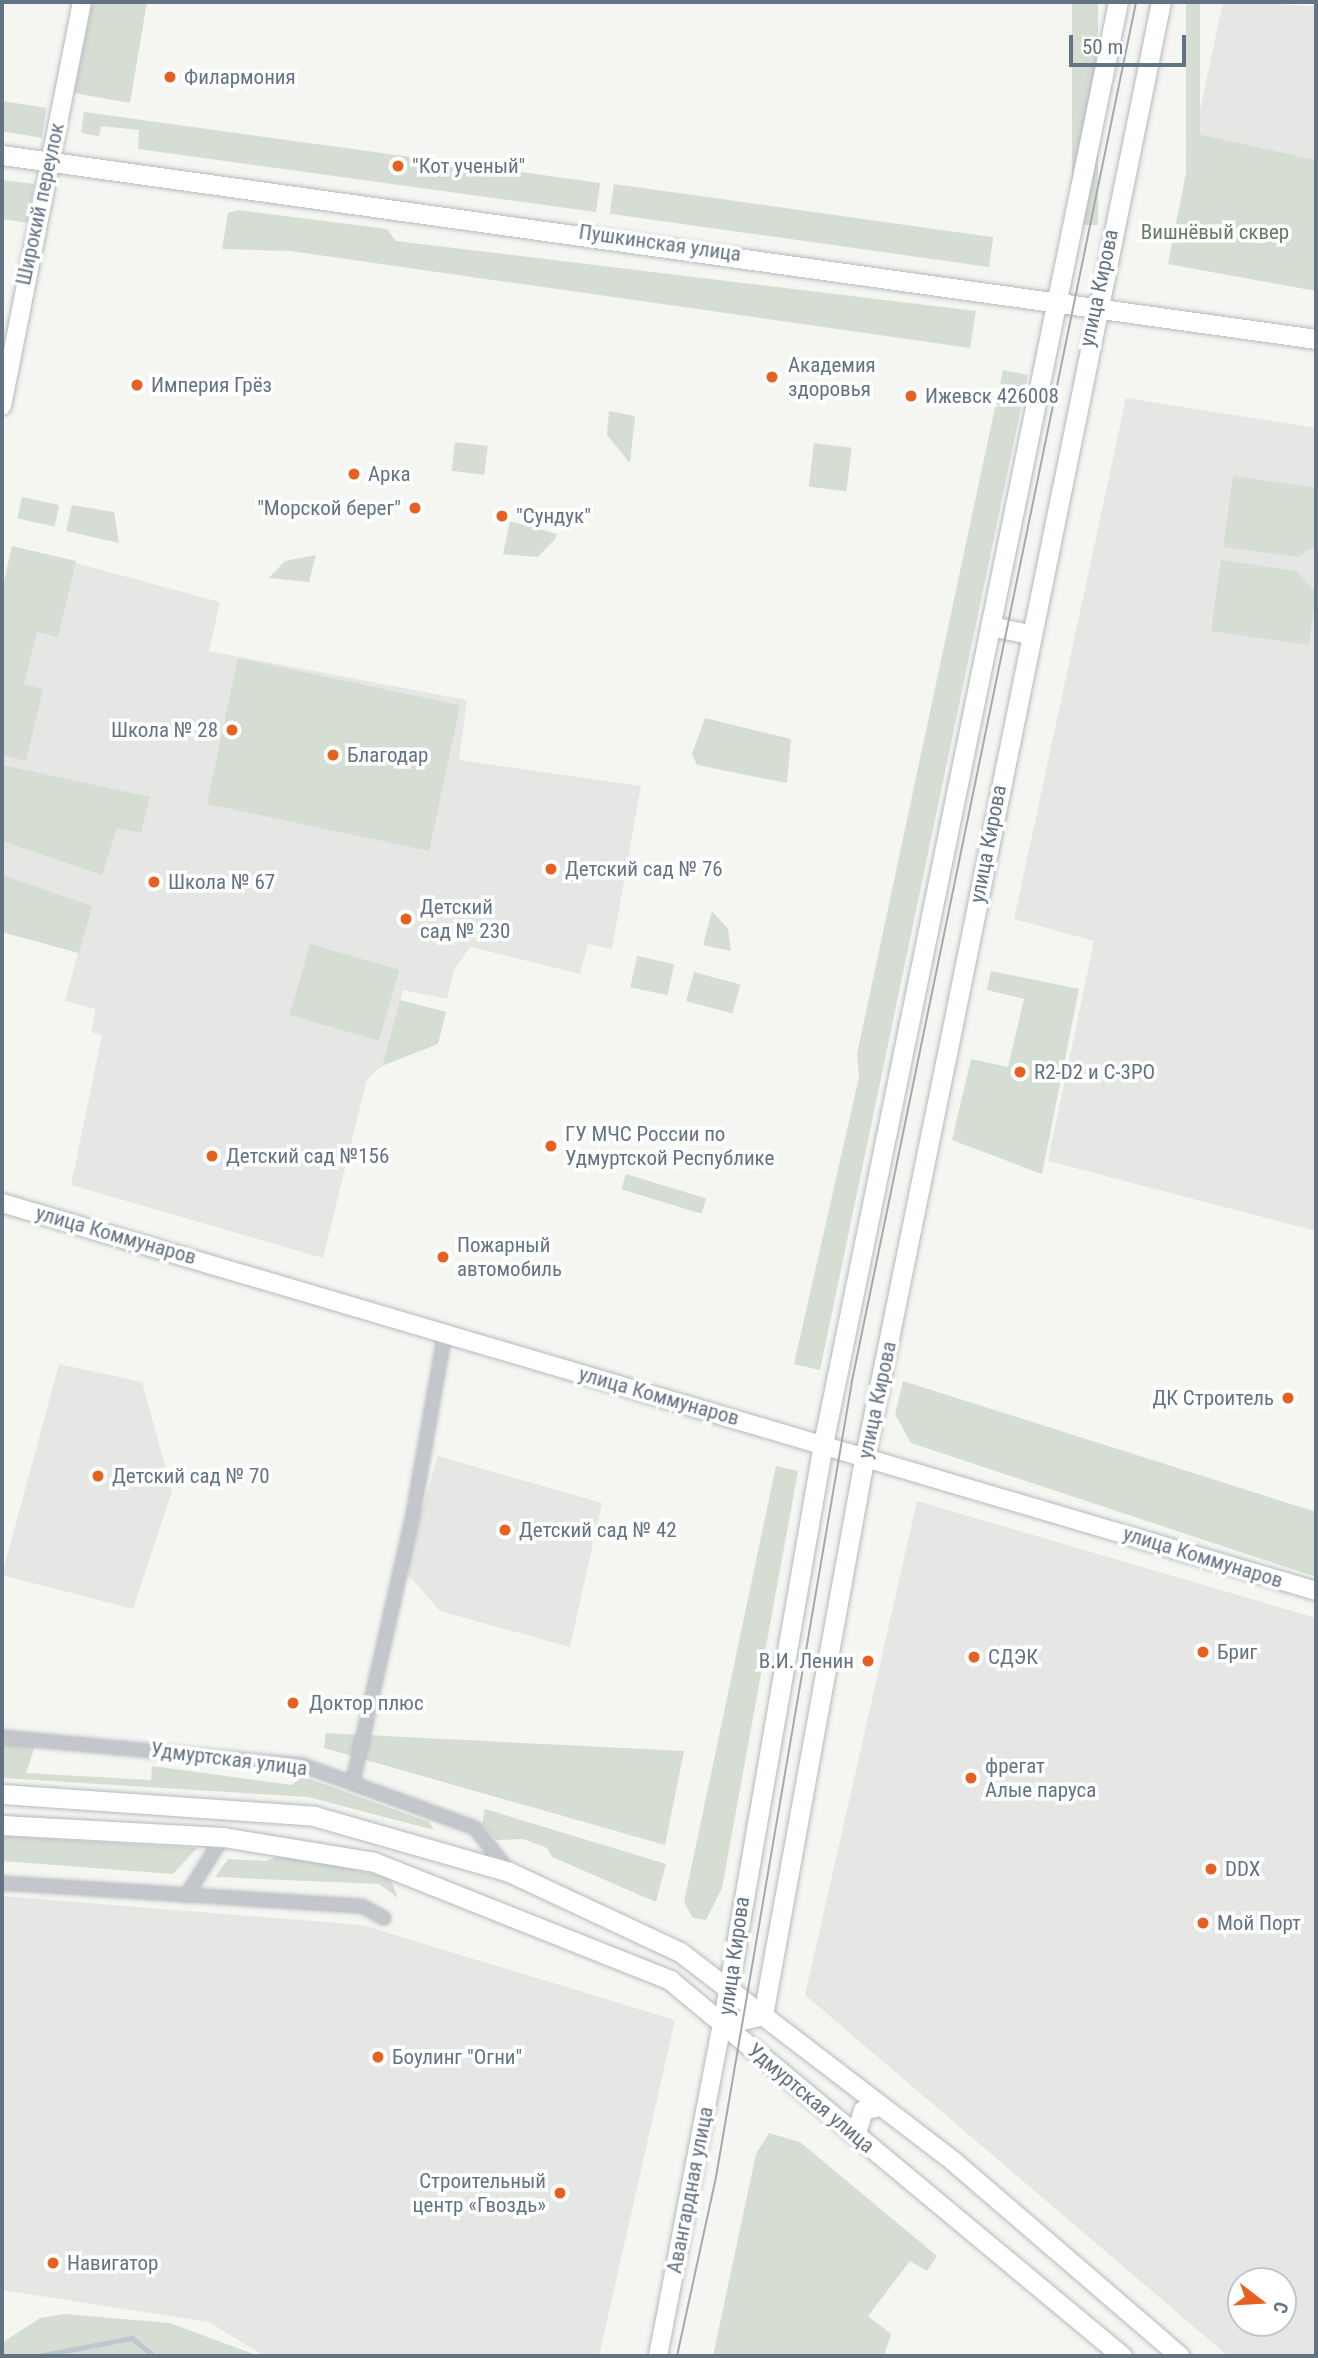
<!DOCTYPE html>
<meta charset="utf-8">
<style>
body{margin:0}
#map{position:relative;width:1318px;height:2358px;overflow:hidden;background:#f5f6f2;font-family:"Roboto Condensed",sans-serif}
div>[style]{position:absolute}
.built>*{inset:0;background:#e6e7e5}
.green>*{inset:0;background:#d6ddd3;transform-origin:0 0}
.stream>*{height:4.5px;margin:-2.25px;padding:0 2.25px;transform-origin:2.25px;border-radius:2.25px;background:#bec8ce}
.roads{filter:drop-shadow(0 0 2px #b5babf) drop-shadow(0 0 2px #b5babf)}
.street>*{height:12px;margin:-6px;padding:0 6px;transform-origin:6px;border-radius:6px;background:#c3c6ca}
.secondary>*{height:18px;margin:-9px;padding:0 9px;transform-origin:9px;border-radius:9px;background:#fff}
.primary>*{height:19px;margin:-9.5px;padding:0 9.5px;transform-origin:9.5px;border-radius:9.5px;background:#fff}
.tram>*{height:2px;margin:-1px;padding:0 1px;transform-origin:1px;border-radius:1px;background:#a3a9af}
.dots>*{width:19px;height:19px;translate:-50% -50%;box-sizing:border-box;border:4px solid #fff;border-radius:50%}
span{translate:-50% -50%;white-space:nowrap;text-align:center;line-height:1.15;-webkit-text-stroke:7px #fff;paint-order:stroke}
.poi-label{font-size:21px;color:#647384}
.left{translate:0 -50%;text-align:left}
.right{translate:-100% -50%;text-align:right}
.street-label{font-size:21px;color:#647384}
.park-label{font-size:21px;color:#667b63}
.frame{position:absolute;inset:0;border:4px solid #647384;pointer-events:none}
.north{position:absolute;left:1227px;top:2267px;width:70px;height:70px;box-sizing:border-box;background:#fff;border:2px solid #c1c7ce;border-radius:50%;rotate:107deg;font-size:19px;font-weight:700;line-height:28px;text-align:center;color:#647384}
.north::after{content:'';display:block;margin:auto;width:24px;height:32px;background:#e76021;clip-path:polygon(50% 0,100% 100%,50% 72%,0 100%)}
.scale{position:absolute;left:1069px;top:35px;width:117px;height:32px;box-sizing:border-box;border:4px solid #647384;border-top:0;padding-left:9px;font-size:21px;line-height:24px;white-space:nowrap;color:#647384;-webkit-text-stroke:5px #fff;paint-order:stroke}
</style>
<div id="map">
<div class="built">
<i style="clip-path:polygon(1223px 2px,1316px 6px,1316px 160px,1195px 133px)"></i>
<i style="clip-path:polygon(1126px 398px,1316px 428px,1316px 1231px,1048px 1161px,1094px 941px,1014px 919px)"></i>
<i style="clip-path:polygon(12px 546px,220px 602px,209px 651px,467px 700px,459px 760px,641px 786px,612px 949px,588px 944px,580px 974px,470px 947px,454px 970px,447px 999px,403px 990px,382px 1066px,367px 1079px,323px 1258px,71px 1185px,102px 1035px,91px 1032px,96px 1009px,65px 1001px,78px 953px,2px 932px,2px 590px)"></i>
<i style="clip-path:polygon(59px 1364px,142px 1382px,172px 1491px,133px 1609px,2px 1575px)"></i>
<i style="clip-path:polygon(438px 1456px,602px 1503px,570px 1647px,440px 1611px,404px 1570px)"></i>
<i style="clip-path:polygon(evenodd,917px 1501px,1316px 1618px,1316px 2356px,1228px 2356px,805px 1995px,917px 1501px,1241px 2281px,1283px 2281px,1283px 2323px,1241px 2323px,1241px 2281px)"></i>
<i style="clip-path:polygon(2px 1896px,362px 1925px,675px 2020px,599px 2356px,264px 2356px,209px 2322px,2px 2290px)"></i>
</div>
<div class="green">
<i style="clip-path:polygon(92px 2px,147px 2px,130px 103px,74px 93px)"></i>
<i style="left:1072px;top:2px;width:26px;height:223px"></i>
<i style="left:1186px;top:2px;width:14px;height:256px"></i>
<i style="left:2px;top:101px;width:45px;height:30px;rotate:9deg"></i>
<i style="clip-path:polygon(84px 112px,600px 183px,596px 212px,138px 149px,139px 130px,101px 126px,99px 136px,81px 133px)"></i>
<i style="clip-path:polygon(1194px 133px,1316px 160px,1316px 291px,1168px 264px)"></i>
<i style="clip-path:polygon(2px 180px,34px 184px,28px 223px,2px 219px)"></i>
<i style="left:614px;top:184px;width:383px;height:30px;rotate:8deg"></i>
<i style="clip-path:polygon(238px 210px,387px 229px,396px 241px,976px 311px,970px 348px,290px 251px,222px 249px,228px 213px)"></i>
<i style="clip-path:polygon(1003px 370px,1028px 375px,820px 1370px,794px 1364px,859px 1077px,857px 1054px)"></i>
<i style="clip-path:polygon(609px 411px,635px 416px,630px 463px,607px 435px)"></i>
<i style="left:455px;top:442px;width:33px;height:29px;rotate:7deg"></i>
<i style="left:814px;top:443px;width:38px;height:44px;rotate:7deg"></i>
<i style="clip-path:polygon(1233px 476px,1316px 488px,1316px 545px,1298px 557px,1223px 547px)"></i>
<i style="left:22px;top:497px;width:38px;height:22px;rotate:12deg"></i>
<i style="clip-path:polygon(72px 505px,114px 512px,119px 543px,66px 531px)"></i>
<i style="clip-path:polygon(510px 521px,557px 534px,555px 539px,538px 557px,503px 554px)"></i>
<i style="clip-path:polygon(12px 546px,76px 561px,58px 637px,37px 632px,24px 684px,43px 689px,26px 761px,2px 755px,2px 591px)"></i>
<i style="clip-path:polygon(316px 555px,309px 582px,269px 578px,285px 561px)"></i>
<i style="clip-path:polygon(1221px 560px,1296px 571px,1316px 592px,1309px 645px,1211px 631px)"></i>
<i style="left:238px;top:658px;width:227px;height:149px;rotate:12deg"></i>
<i style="clip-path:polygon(705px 718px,791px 739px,787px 783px,697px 765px,692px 754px)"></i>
<i style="clip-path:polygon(2px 765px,150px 797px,141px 833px,117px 828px,102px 875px,2px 841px)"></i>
<i style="clip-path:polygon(2px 875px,92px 906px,79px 953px,2px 932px)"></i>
<i style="clip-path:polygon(712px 911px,728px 929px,731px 951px,703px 945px)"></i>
<i style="left:310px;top:944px;width:93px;height:74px;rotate:16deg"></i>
<i style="left:637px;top:956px;width:38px;height:32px;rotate:12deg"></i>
<i style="clip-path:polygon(991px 971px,1079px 989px,1042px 1174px,952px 1140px,971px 1059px,1008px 1067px,1024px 999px,987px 990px)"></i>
<i style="left:694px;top:972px;width:48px;height:30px;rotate:15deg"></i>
<i style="clip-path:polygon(400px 1000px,446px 1012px,438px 1044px,382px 1066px)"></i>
<i style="left:626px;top:1174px;width:84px;height:16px;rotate:17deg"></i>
<i style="clip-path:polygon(903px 1381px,1316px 1512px,1316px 1577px,911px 1443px,895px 1414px)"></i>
<i style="clip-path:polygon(776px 1466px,798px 1471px,722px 1888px,706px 1920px,693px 1918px,684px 1902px)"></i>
<i style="clip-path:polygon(326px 1733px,684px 1751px,665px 1845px,324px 1748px)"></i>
<i style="clip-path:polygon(2px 1744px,35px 1746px,26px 1773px,151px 1780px,152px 1766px,292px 1785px,302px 1776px,429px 1822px,434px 1830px,308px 1797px,2px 1778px)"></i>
<i style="clip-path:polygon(485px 1809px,666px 1864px,656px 1902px,552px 1857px,547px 1848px,523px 1839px,496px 1840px,482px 1824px)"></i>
<i style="clip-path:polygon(2px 1836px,197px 1848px,173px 1874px,2px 1861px)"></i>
<i style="clip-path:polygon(284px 1854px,390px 1878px,398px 1898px,379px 1884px,215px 1877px,228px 1859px,266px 1861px)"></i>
<i style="clip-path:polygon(769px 2133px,800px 2142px,937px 2256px,927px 2271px,910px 2261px,868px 2316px,891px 2334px,884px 2356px,713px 2356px,756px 2154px)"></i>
<i style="clip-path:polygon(64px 2314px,170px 2323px,259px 2356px,2px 2356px,2px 2343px,40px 2318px)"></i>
</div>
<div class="stream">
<i style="left:38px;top:2356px;width:96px;rotate:-10.8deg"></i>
<i style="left:132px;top:2338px;width:28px;rotate:39deg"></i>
</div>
<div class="roads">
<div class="street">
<i style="left:2px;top:1737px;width:301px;rotate:5.3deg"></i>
<i style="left:302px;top:1765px;width:184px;rotate:20deg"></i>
<i style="left:475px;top:1828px;width:55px;rotate:51.7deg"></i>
<i style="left:353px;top:1781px;width:274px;rotate:-77.3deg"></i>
<i style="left:413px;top:1514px;width:184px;rotate:-80deg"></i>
<i style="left:2px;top:1883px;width:361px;rotate:3.7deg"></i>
<i style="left:362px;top:1906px;width:25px;rotate:29deg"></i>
<i style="left:186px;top:1896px;width:70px;rotate:-57.9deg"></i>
</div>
<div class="secondary">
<i style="left:2px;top:406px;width:412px;rotate:-78.8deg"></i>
<i style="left:2px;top:1203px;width:1370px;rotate:16.45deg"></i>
<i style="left:658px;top:2356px;width:337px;rotate:-79.1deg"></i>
</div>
<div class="primary">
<i style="left:2px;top:155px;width:1327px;rotate:7.97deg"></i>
<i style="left:991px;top:626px;width:40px;rotate:12deg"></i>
<i style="left:2px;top:1794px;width:313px;rotate:4deg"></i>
<i style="left:314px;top:1816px;width:203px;rotate:16deg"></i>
<i style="left:509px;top:1872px;width:189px;rotate:25.1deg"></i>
<i style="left:680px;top:1952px;width:344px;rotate:37.4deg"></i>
<i style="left:953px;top:2161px;width:299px;rotate:40.7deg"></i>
<i style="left:2px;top:1825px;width:221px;rotate:3.1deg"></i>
<i style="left:223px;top:1837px;width:153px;rotate:9.4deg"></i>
<i style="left:374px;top:1862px;width:319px;rotate:21.7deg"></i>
<i style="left:670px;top:1980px;width:588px;rotate:39.76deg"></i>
<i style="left:763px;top:2015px;width:553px;rotate:-79.69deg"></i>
<i style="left:862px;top:1471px;width:1499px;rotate:-78.5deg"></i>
<i style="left:722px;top:2025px;width:590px;rotate:-80.14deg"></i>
<i style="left:823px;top:1444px;width:1472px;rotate:-78.44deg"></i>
<i style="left:722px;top:2025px;width:42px;rotate:-13.7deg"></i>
<i style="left:855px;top:2135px;width:26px;rotate:-72deg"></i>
<i style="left:863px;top:2110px;width:16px;rotate:-14deg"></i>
</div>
</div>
<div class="tram">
<i style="left:677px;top:2356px;width:183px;rotate:-77.7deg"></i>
<i style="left:716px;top:2177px;width:808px;rotate:-80.3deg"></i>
<i style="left:852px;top:1381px;width:1408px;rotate:-78.36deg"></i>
</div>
<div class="dots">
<i style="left:170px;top:77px;background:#e76021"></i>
<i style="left:398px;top:166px;background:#e76021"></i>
<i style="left:772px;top:377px;background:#e76021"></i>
<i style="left:137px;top:385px;background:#e76021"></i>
<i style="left:911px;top:396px;background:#e76021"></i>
<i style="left:354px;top:474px;background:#e76021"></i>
<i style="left:415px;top:508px;background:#e76021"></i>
<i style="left:502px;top:516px;background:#e76021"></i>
<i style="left:232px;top:730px;background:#e76021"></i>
<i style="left:333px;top:755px;background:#e76021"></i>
<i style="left:551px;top:869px;background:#e76021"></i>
<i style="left:154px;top:882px;background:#e76021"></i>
<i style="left:406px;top:919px;background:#e76021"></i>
<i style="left:1020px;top:1072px;background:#e76021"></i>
<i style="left:551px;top:1146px;background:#e76021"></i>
<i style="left:212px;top:1156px;background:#e76021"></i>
<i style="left:443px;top:1257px;background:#e76021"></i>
<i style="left:1288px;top:1398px;background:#e76021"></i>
<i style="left:98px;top:1476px;background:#e76021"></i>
<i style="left:505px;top:1530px;background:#e76021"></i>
<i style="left:1203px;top:1652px;background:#e76021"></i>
<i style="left:974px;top:1657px;background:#e76021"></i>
<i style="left:868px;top:1661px;background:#e76021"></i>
<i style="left:293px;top:1703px;background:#e76021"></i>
<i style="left:971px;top:1778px;background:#e76021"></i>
<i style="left:1211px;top:1869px;background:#e76021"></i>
<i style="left:1203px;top:1923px;background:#e76021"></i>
<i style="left:378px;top:2057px;background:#e76021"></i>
<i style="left:560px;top:2193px;background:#e76021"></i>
<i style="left:53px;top:2263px;background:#e76021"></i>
</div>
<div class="poi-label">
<span class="left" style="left:184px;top:77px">Филармония</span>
<span class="left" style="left:412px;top:166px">"Кот ученый"</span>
<span class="left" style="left:788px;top:377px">Академия<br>здоровья</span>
<span class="left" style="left:151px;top:385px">Империя Грёз</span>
<span class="left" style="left:925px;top:396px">Ижевск 426008</span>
<span class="left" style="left:368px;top:474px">Арка</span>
<span class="right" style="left:401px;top:508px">"Морской берег"</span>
<span class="left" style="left:516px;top:516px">"Сундук"</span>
<span class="right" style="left:218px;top:730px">Школа № 28</span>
<span class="left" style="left:347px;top:755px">Благодар</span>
<span class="left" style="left:565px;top:869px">Детский сад № 76</span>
<span class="left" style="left:168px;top:882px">Школа № 67</span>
<span class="left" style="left:420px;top:919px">Детский<br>сад № 230</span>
<span class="left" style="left:1034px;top:1072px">R2-D2 и C-3PO</span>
<span class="left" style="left:565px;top:1146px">ГУ МЧС России по<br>Удмуртской Республике</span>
<span class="left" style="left:226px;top:1156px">Детский сад №156</span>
<span class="left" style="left:457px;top:1257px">Пожарный<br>автомобиль</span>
<span class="right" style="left:1274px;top:1398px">ДК Строитель</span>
<span class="left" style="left:112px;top:1476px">Детский сад № 70</span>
<span class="left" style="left:519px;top:1530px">Детский сад № 42</span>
<span class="left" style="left:1217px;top:1652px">Бриг</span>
<span class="left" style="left:988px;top:1657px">СДЭК</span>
<span class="right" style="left:854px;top:1661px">В.И. Ленин</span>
<span class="left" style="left:309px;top:1703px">Доктор плюс</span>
<span class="left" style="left:985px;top:1778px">фрегат<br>Алые паруса</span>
<span class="left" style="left:1225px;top:1869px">DDX</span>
<span class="left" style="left:1217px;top:1923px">Мой Порт</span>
<span class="left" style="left:392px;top:2057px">Боулинг "Огни"</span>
<span class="right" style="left:546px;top:2193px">Строительный<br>центр «Гвоздь»</span>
<span class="left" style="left:67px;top:2263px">Навигатор</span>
</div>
<div class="street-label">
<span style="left:40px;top:204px;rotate:-78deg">Широкий переулок</span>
<span style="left:660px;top:243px;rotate:8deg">Пушкинская улица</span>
<span style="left:1099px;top:288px;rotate:-78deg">улица Кирова</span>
<span style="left:988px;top:844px;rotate:-79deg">улица Кирова</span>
<span style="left:116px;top:1235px;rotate:16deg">улица Коммунаров</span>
<span style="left:659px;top:1396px;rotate:16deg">улица Коммунаров</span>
<span style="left:877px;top:1400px;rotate:-78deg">улица Кирова</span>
<span style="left:1203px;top:1557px;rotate:17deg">улица Коммунаров</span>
<span style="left:229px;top:1759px;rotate:7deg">Удмуртская улица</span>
<span style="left:734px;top:1956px;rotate:-82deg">улица Кирова</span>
<span style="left:811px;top:2098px;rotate:40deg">Удмуртская улица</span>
<span style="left:690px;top:2190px;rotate:-79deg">Авангардная улица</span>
</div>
<div class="park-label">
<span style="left:1215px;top:232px">Вишнёвый сквер</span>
</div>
<div class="frame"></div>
<div class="north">С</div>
<div class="scale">50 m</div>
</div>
